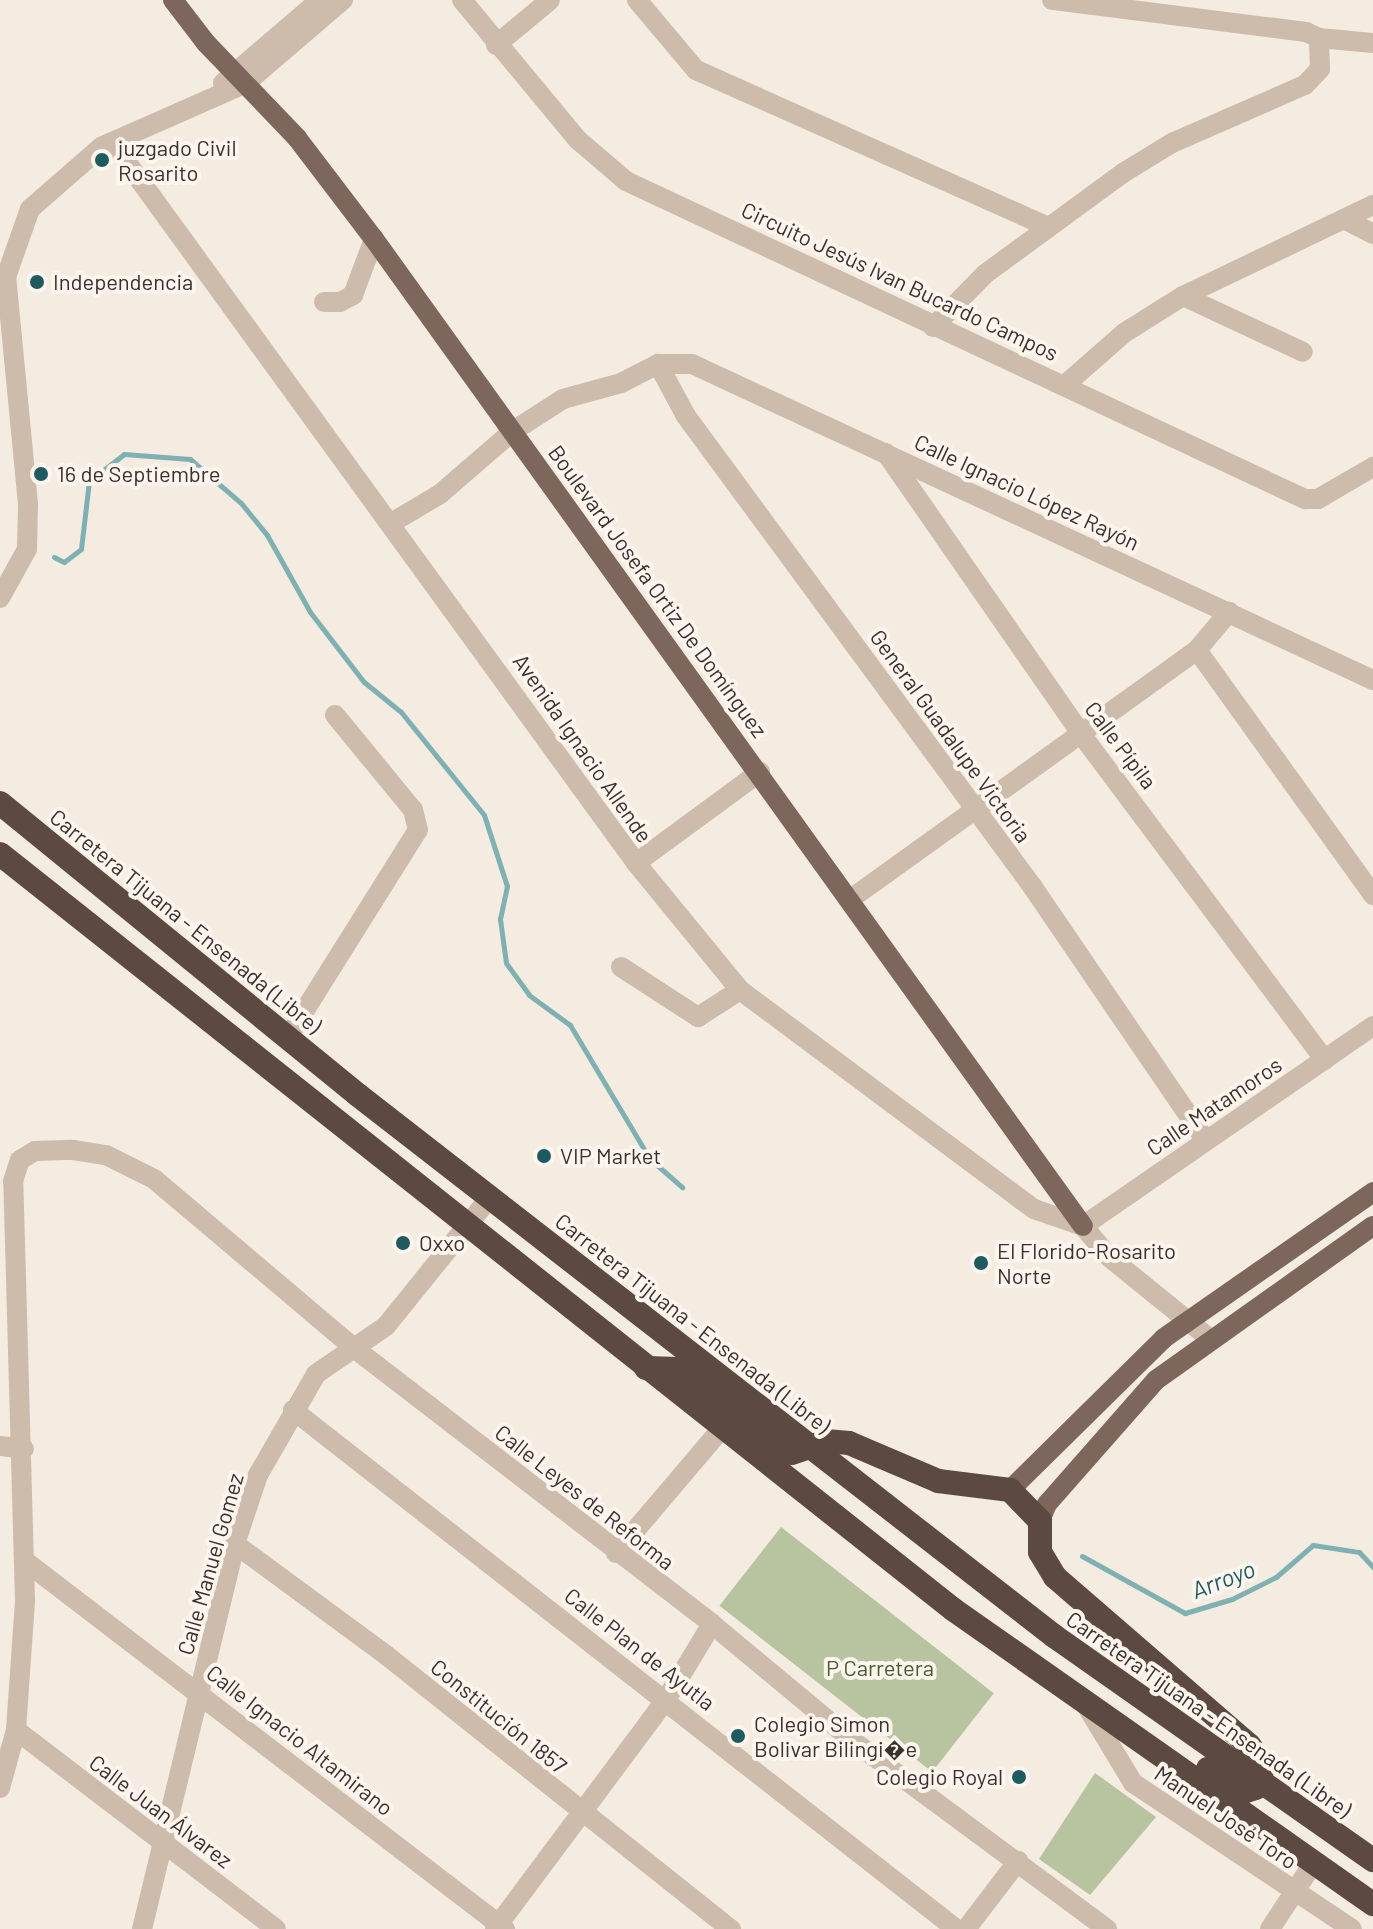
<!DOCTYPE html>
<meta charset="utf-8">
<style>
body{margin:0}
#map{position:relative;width:1373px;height:1929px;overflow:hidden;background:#f4ebe1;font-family:Barlow,sans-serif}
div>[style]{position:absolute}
.green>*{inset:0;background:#b8c4a0;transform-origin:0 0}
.stream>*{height:5px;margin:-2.5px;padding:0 2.5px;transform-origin:2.5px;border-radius:2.5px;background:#7fb0b2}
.minor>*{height:20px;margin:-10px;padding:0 10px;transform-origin:10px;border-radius:10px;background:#cdbbac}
.major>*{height:20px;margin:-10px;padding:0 10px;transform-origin:10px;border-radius:10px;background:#7d675c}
.highway>*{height:24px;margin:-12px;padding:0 12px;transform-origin:12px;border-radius:12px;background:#5c4a42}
.dots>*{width:22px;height:22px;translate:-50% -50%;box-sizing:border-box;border:4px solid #fbf5ee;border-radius:50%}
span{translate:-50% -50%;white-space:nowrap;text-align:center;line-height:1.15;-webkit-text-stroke:8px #fbf5ee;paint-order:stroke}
.poi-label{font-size:22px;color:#3b302b}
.left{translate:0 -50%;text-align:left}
.right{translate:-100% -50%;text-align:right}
.street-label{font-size:22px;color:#3b302b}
.park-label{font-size:22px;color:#4a5a2e}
.water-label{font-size:24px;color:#1f5a5e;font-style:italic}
</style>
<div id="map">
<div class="green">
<i style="left:781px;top:1527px;width:270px;height:100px;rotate:38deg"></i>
<i style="clip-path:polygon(1095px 1773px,1156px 1817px,1090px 1895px,1039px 1859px)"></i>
</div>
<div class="stream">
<i style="left:54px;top:557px;width:11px;rotate:27deg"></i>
<i style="left:64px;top:562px;width:21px;rotate:-37deg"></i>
<i style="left:81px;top:549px;width:68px;rotate:-83.3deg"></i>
<i style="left:89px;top:481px;width:44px;rotate:-37.6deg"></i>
<i style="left:124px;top:454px;width:66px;rotate:4.3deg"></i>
<i style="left:190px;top:459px;width:67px;rotate:40.8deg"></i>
<i style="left:241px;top:503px;width:41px;rotate:50.9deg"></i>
<i style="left:267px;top:535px;width:88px;rotate:60.8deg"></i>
<i style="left:310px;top:612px;width:88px;rotate:52.4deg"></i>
<i style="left:364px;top:682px;width:48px;rotate:39deg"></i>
<i style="left:401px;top:712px;width:132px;rotate:51.1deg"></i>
<i style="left:484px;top:815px;width:75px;rotate:72.1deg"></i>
<i style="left:507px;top:886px;width:34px;rotate:102deg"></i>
<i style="left:500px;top:919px;width:44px;rotate:82.2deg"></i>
<i style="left:506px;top:963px;width:39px;rotate:54deg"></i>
<i style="left:529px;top:995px;width:51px;rotate:36.2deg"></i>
<i style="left:570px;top:1025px;width:156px;rotate:59.2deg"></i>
<i style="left:650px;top:1159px;width:43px;rotate:41.2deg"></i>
<i style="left:1082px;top:1556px;width:118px;rotate:29deg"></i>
<i style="left:1185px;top:1613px;width:49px;rotate:-16.6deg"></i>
<i style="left:1232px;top:1599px;width:49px;rotate:-26.6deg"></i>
<i style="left:1276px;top:1577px;width:49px;rotate:-40.9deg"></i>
<i style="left:1313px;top:1545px;width:47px;rotate:8.7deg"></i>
<i style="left:1359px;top:1552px;width:21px;rotate:47deg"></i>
</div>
<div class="minor">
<i style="left:462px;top:0;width:182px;rotate:50.4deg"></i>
<i style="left:578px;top:140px;width:63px;rotate:40.5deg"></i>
<i style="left:626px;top:181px;width:750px;rotate:25.1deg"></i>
<i style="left:1305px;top:499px;width:13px"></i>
<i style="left:1318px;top:499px;width:64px;rotate:-30.2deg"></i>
<i style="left:637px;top:0;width:92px;rotate:49.9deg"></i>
<i style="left:696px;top:70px;width:383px;rotate:24deg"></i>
<i style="left:1319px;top:38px;width:54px;rotate:5.3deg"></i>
<i style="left:496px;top:45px;width:70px;rotate:-39.8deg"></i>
<i style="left:223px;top:83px;width:128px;rotate:-40.6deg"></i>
<i style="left:112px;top:142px;width:891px;rotate:53.99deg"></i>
<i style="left:636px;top:863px;width:164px;rotate:50.7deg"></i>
<i style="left:740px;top:990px;width:367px;rotate:36.7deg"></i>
<i style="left:1034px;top:1209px;width:52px;rotate:19.1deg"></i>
<i style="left:1083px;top:1226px;width:40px;rotate:50deg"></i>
<i style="left:1109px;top:1257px;width:129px;rotate:39deg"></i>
<i style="left:1344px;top:219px;width:33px;rotate:27deg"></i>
<i style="left:1183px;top:296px;width:132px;rotate:25deg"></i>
<i style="left:324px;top:302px;width:16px"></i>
<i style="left:340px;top:302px;width:15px;rotate:-28deg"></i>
<i style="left:353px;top:295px;width:60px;rotate:-69.4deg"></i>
<i style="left:933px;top:327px;width:74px;rotate:-45.5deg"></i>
<i style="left:985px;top:274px;width:171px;rotate:-36.2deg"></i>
<i style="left:1123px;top:173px;width:57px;rotate:-31.5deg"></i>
<i style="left:1172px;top:143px;width:145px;rotate:-23.6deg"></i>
<i style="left:1305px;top:85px;width:22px;rotate:-47deg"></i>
<i style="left:1320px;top:69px;width:31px;rotate:-92deg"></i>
<i style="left:1319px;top:38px;width:14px;rotate:-155deg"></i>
<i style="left:1306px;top:32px;width:256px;rotate:-172.8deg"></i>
<i style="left:658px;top:364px;width:59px;rotate:61.7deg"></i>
<i style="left:686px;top:416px;width:584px;rotate:53.64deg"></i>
<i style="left:1032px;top:886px;width:305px;rotate:55.7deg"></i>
<i style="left:1066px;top:384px;width:77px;rotate:-41.3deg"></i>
<i style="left:1124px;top:333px;width:70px;rotate:-32.1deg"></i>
<i style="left:1183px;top:296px;width:211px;rotate:-25.6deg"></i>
<i style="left:886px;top:453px;width:342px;rotate:55.2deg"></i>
<i style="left:1081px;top:734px;width:407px;rotate:53.2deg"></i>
<i style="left:393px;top:522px;width:55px;rotate:-30.8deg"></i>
<i style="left:440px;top:494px;width:96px;rotate:-40.8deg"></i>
<i style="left:513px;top:431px;width:59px;rotate:-32.6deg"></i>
<i style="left:563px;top:399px;width:60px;rotate:-15.4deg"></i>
<i style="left:621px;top:383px;width:42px;rotate:-27.2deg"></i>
<i style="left:658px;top:364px;width:34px"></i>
<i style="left:692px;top:364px;width:751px;rotate:24.89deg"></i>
<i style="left:0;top:598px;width:56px;rotate:-61.1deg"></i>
<i style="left:27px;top:549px;width:45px;rotate:-88.7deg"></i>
<i style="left:28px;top:504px;width:228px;rotate:-95.5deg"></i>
<i style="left:6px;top:277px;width:72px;rotate:-70.6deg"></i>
<i style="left:30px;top:209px;width:94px;rotate:-41.1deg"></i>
<i style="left:101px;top:147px;width:158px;rotate:-23.8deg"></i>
<i style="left:246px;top:83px;width:128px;rotate:-40.6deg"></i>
<i style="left:1197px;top:650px;width:302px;rotate:54.3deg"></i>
<i style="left:636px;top:863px;width:154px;rotate:-36.3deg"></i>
<i style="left:852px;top:898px;width:425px;rotate:-35.7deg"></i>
<i style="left:1197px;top:650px;width:50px;rotate:-49.9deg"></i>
<i style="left:621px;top:967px;width:92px;rotate:33deg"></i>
<i style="left:698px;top:1017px;width:50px;rotate:-32.7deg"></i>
<i style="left:288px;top:1037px;width:244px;rotate:-57.9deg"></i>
<i style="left:418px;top:830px;width:21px;rotate:-104deg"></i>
<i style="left:413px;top:810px;width:123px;rotate:-129.4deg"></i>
<i style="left:1083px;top:1226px;width:352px;rotate:-34.6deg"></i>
<i style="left:293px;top:1410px;width:842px;rotate:38.05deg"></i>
<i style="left:0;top:1446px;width:24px;rotate:7deg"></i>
<i style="left:235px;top:1544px;width:187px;rotate:36.3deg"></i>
<i style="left:386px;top:1655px;width:441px;rotate:38.5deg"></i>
<i style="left:616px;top:1553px;width:164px;rotate:-49.7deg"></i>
<i style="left:25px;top:1561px;width:605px;rotate:37.48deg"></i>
<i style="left:1083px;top:1700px;width:97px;rotate:58.9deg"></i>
<i style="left:1133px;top:1783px;width:263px;rotate:33.7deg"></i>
<i style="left:16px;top:1730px;width:327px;rotate:37.4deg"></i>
<i style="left:0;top:1788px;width:60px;rotate:-74.6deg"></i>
<i style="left:16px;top:1730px;width:129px;rotate:-86deg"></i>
<i style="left:25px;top:1601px;width:420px;rotate:-91.6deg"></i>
<i style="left:13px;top:1181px;width:22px;rotate:-72deg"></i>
<i style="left:20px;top:1160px;width:17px;rotate:-31deg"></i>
<i style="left:35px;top:1151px;width:38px;rotate:-2deg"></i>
<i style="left:73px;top:1150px;width:33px;rotate:9deg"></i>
<i style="left:106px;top:1155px;width:54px;rotate:26.6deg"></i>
<i style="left:154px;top:1179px;width:262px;rotate:40.2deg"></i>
<i style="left:354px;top:1348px;width:452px;rotate:37.6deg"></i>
<i style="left:712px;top:1624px;width:183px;rotate:39.7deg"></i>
<i style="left:853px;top:1741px;width:316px;rotate:36.5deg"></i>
<i style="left:142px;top:1929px;width:396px;rotate:-76.4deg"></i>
<i style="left:235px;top:1544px;width:73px;rotate:-71.6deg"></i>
<i style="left:258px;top:1475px;width:116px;rotate:-60.1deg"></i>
<i style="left:316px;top:1374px;width:85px;rotate:-34.4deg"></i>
<i style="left:386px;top:1326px;width:166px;rotate:-51.1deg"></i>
<i style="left:495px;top:1929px;width:288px;rotate:-53.3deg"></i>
<i style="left:667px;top:1698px;width:87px;rotate:-58.7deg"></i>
<i style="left:966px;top:1929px;width:86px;rotate:-52.6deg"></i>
<i style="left:1270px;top:1929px;width:77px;rotate:-56.7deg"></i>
</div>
<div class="major">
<i style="left:173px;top:0;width:54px;rotate:52.5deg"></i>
<i style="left:206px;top:43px;width:132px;rotate:46.2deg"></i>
<i style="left:297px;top:138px;width:127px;rotate:52.7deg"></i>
<i style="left:374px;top:239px;width:1215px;rotate:54.31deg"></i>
<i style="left:1010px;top:1490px;width:216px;rotate:-44.6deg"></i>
<i style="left:1164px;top:1338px;width:255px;rotate:-34.9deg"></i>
<i style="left:1040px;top:1521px;width:18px;rotate:-68deg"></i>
<i style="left:1047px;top:1504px;width:165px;rotate:-48.7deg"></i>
<i style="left:1156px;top:1380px;width:266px;rotate:-35.4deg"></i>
</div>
<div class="highway">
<i style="left:0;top:803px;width:462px;rotate:39.2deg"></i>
<i style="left:358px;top:1095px;width:882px;rotate:37.86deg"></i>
<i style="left:1054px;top:1636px;width:390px;rotate:35.1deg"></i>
<i style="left:0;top:854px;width:1217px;rotate:38.4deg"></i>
<i style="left:954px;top:1610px;width:512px;rotate:35.06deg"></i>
<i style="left:646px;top:1368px;width:31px;rotate:2deg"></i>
<i style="left:677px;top:1369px;width:142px;rotate:36.1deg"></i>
<i style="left:792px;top:1453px;width:36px;rotate:-19deg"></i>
<i style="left:826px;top:1441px;width:23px;rotate:5deg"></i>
<i style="left:849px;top:1443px;width:97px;rotate:23.1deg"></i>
<i style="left:938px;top:1481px;width:73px;rotate:7.1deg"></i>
<i style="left:1010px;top:1490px;width:43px;rotate:45.9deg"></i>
<i style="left:1040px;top:1521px;width:31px;rotate:90deg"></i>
<i style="left:1040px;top:1552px;width:29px;rotate:59deg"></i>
<i style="left:1055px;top:1577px;width:257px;rotate:40.9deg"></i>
<i style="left:1249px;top:1745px;width:26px;rotate:54deg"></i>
<i style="left:1264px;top:1766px;width:24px;rotate:112deg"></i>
<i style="left:1255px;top:1788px;width:9px;rotate:162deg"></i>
<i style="left:1246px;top:1791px;width:44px;rotate:-149.9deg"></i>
</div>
<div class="dots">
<i style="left:102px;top:160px;background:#1f5a5e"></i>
<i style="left:37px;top:282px;background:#1f5a5e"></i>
<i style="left:41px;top:474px;background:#1f5a5e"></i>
<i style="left:544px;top:1156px;background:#1f5a5e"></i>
<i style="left:403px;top:1243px;background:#1f5a5e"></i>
<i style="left:981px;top:1263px;background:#1f5a5e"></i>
<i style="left:738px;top:1736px;background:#1f5a5e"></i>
<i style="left:1019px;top:1777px;background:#1f5a5e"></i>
</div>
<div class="poi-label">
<span class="left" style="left:118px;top:160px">juzgado Civil<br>Rosarito</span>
<span class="left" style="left:53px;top:282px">Independencia</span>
<span class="left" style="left:57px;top:474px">16 de Septiembre</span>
<span class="left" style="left:560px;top:1156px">VIP Market</span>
<span class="left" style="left:419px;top:1243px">Oxxo</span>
<span class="left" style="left:997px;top:1263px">El Florido-Rosarito<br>Norte</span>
<span class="left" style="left:754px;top:1736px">Colegio Simon<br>Bolivar Bilingi�e</span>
<span class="right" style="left:1003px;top:1777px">Colegio Royal</span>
</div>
<div class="street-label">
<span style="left:900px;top:281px;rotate:25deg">Circuito Jesús Ivan Bucardo Campos</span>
<span style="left:1027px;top:492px;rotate:25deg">Calle Ignacio López Rayón</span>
<span style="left:658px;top:591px;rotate:54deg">Boulevard Josefa Ortiz De Domínguez</span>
<span style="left:951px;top:736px;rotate:54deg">General Guadalupe Victoria</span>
<span style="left:1121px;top:745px;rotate:53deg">Calle Pípila</span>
<span style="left:583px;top:748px;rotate:55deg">Avenida Ignacio Allende</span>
<span style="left:186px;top:921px;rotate:39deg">Carretera Tijuana - Ensenada (Libre)</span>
<span style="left:1214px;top:1106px;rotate:-34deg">Calle Matamoros</span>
<span style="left:693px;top:1323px;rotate:38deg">Carretera Tijuana - Ensenada (Libre)</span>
<span style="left:585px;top:1497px;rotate:38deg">Calle Leyes de Reforma</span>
<span style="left:210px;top:1564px;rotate:-74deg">Calle Manuel Gomez</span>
<span style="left:640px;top:1649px;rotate:38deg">Calle Plan de Ayutla</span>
<span style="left:1209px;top:1714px;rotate:35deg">Carretera Tijuana - Ensenada (Libre)</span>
<span style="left:499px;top:1716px;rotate:39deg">Constitución 1857</span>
<span style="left:300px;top:1740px;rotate:38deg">Calle Ignacio Altamirano</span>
<span style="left:161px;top:1811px;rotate:37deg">Calle Juan Álvarez</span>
<span style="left:1226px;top:1817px;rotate:34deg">Manuel José Toro</span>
</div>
<div class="park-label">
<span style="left:880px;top:1668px">P Carretera</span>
</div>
<div class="water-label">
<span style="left:1223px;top:1579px;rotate:-21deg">Arroyo</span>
</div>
</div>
